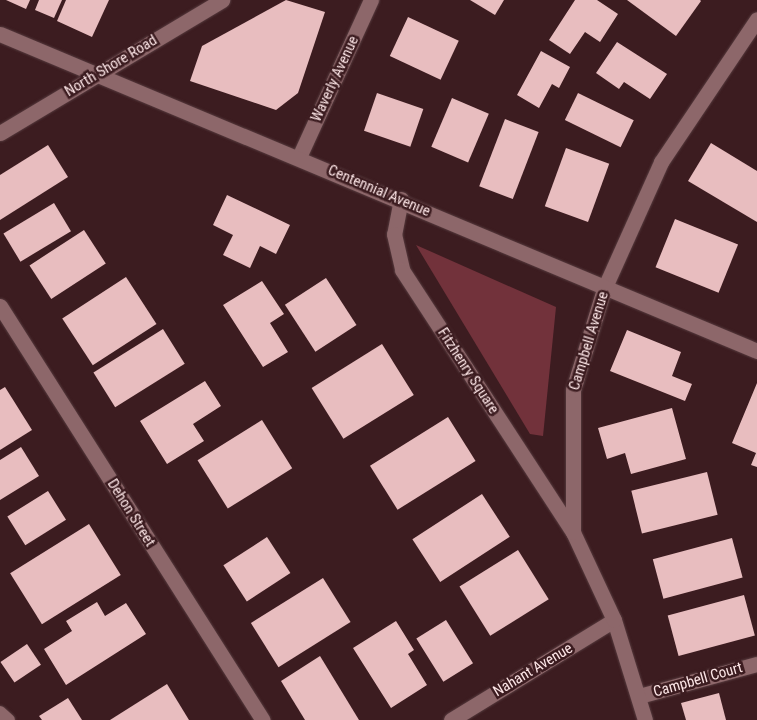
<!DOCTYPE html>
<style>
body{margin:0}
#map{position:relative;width:757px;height:720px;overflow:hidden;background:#3c1c20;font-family:"Roboto Condensed",sans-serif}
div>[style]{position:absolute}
.green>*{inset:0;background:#72323b}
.building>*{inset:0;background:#e8bdbf;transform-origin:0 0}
.roads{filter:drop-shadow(0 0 1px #563b3e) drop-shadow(0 0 1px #563b3e)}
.lane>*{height:12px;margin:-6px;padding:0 6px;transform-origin:6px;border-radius:6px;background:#8d676a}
.street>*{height:15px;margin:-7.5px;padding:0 7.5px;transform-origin:7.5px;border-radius:7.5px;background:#8d676a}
.secondary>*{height:15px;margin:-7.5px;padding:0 7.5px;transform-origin:7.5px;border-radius:7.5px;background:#8d676a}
span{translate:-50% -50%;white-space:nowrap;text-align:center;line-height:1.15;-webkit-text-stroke:5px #3c1c20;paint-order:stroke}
.street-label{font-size:15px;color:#fde6e7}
</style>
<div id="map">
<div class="green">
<i style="clip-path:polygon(416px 245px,556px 307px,543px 436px,530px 434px)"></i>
</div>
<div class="building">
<i style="clip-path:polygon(6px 0,30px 0,26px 9px)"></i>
<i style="clip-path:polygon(39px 0,62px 0,54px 18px,35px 10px)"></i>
<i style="clip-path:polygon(66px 0,109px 0,92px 37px,57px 21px)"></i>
<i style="clip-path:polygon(286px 0,325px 12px,298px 93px,276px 110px,190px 81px,202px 46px)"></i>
<i style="clip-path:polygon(470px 0,504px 0,495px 15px)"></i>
<i style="clip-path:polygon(575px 0,597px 0,618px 14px,600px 42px,585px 32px,570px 54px,549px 40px)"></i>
<i style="clip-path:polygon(627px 0,700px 0,701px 1px,676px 36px)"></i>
<i style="left:408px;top:17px;width:56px;height:43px;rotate:25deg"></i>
<i style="clip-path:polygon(617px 42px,667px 74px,650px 99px,624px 82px,619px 89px,596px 73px)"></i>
<i style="clip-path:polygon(541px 51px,570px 67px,559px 88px,552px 84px,539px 108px,517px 95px)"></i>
<i style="left:377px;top:93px;width:49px;height:40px;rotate:19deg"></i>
<i style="left:578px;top:93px;width:62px;height:30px;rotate:26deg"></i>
<i style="left:452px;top:98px;width:40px;height:53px;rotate:23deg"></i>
<i style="left:505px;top:119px;width:36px;height:72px;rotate:21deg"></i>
<i style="clip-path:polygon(711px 143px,757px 171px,757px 222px,688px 181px)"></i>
<i style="clip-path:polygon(48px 145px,68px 177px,0 220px,0 175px)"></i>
<i style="left:566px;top:148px;width:46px;height:62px;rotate:20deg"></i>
<i style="clip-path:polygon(227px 195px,290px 225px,276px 254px,260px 246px,250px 268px,223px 255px,233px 235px,213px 225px)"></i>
<i style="left:54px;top:203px;width:33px;height:59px;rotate:59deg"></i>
<i style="left:675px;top:219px;width:68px;height:52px;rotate:22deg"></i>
<i style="left:84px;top:230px;width:40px;height:65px;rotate:57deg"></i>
<i style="left:126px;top:277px;width:56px;height:76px;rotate:57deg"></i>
<i style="left:326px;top:278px;width:56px;height:49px;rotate:57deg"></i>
<i style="clip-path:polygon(262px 281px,284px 314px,270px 323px,288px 352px,263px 367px,223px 305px)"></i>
<i style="left:163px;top:329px;width:41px;height:82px;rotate:58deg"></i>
<i style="clip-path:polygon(627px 330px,681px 352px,672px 376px,692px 384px,685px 401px,610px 371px)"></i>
<i style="left:382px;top:344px;width:60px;height:83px;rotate:58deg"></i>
<i style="clip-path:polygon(205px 381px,221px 406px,193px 424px,204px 441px,167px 464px,140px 421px)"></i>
<i style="clip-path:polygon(757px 383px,757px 467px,751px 465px,756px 453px,732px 443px)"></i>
<i style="clip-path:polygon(5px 387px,32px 430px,0 450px,0 390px)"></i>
<i style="clip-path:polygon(672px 408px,686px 459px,631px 474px,625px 453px,607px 459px,598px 428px)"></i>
<i style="left:448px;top:417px;width:52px;height:92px;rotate:58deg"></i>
<i style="left:262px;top:420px;width:57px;height:76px;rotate:58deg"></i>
<i style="clip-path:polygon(21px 447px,39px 476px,0 500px,0 460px)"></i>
<i style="left:707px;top:472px;width:44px;height:78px;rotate:76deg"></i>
<i style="left:48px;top:491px;width:34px;height:48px;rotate:58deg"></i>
<i style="left:482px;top:494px;width:51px;height:83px;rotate:57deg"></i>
<i style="left:89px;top:524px;width:60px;height:93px;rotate:58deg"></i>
<i style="left:267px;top:537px;width:43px;height:52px;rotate:57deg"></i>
<i style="left:732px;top:538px;width:41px;height:82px;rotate:75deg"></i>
<i style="left:518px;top:550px;width:58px;height:69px;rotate:58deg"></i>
<i style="left:323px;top:578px;width:52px;height:85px;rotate:58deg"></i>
<i style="left:744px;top:595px;width:42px;height:79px;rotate:75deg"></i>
<i style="clip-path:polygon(97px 602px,105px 616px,126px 603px,146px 634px,66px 685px,44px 649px,72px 631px,66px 621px)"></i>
<i style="left:446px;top:620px;width:51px;height:35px;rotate:58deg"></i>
<i style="clip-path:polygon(396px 621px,414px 650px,408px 654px,427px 685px,391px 708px,353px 648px)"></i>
<i style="left:27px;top:644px;width:25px;height:32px;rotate:56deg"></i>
<i style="clip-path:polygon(320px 656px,359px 720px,305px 720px,281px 681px)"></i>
<i style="clip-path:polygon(167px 684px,189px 720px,110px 720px)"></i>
<i style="clip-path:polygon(719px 693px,726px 720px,686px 720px,681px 703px)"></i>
<i style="clip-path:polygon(68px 698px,82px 720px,42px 720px,39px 716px)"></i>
</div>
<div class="roads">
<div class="lane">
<i style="left:0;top:712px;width:12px;rotate:42deg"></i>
</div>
<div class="street">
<i style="left:299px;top:157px;width:173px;rotate:-65.4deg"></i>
<i style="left:401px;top:199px;width:36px;rotate:101deg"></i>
<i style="left:394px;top:234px;width:37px;rotate:77deg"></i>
<i style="left:402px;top:270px;width:313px;rotate:56.9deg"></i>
<i style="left:0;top:306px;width:490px;rotate:57.6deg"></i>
<i style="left:639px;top:696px;width:122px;rotate:-15.2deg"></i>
<i style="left:451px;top:720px;width:191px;rotate:-31.5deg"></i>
<i style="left:645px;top:720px;width:105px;rotate:-107.2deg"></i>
<i style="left:614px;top:620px;width:97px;rotate:-115deg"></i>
<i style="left:573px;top:532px;width:142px;rotate:-90deg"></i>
<i style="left:573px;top:390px;width:106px;rotate:-72.9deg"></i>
<i style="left:604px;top:289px;width:139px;rotate:-65.8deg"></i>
<i style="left:661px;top:162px;width:172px;rotate:-56.1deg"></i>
</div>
<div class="secondary">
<i style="left:0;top:34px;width:821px;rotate:22.72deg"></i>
<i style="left:0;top:133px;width:259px;rotate:-30.9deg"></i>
</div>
</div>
<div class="street-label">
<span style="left:111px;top:66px;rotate:-31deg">North Shore Road</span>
<span style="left:335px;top:79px;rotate:-65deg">Waverly Avenue</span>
<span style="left:379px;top:191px;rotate:23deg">Centennial Avenue</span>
<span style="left:589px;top:341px;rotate:-73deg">Campbell Avenue</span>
<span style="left:468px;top:371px;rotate:57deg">Fitzhenry Square</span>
<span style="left:131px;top:513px;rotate:58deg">Dehon Street</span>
<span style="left:533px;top:670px;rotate:-31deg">Nahant Avenue</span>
<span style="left:698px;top:680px;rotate:-16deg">Campbell Court</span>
</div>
</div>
